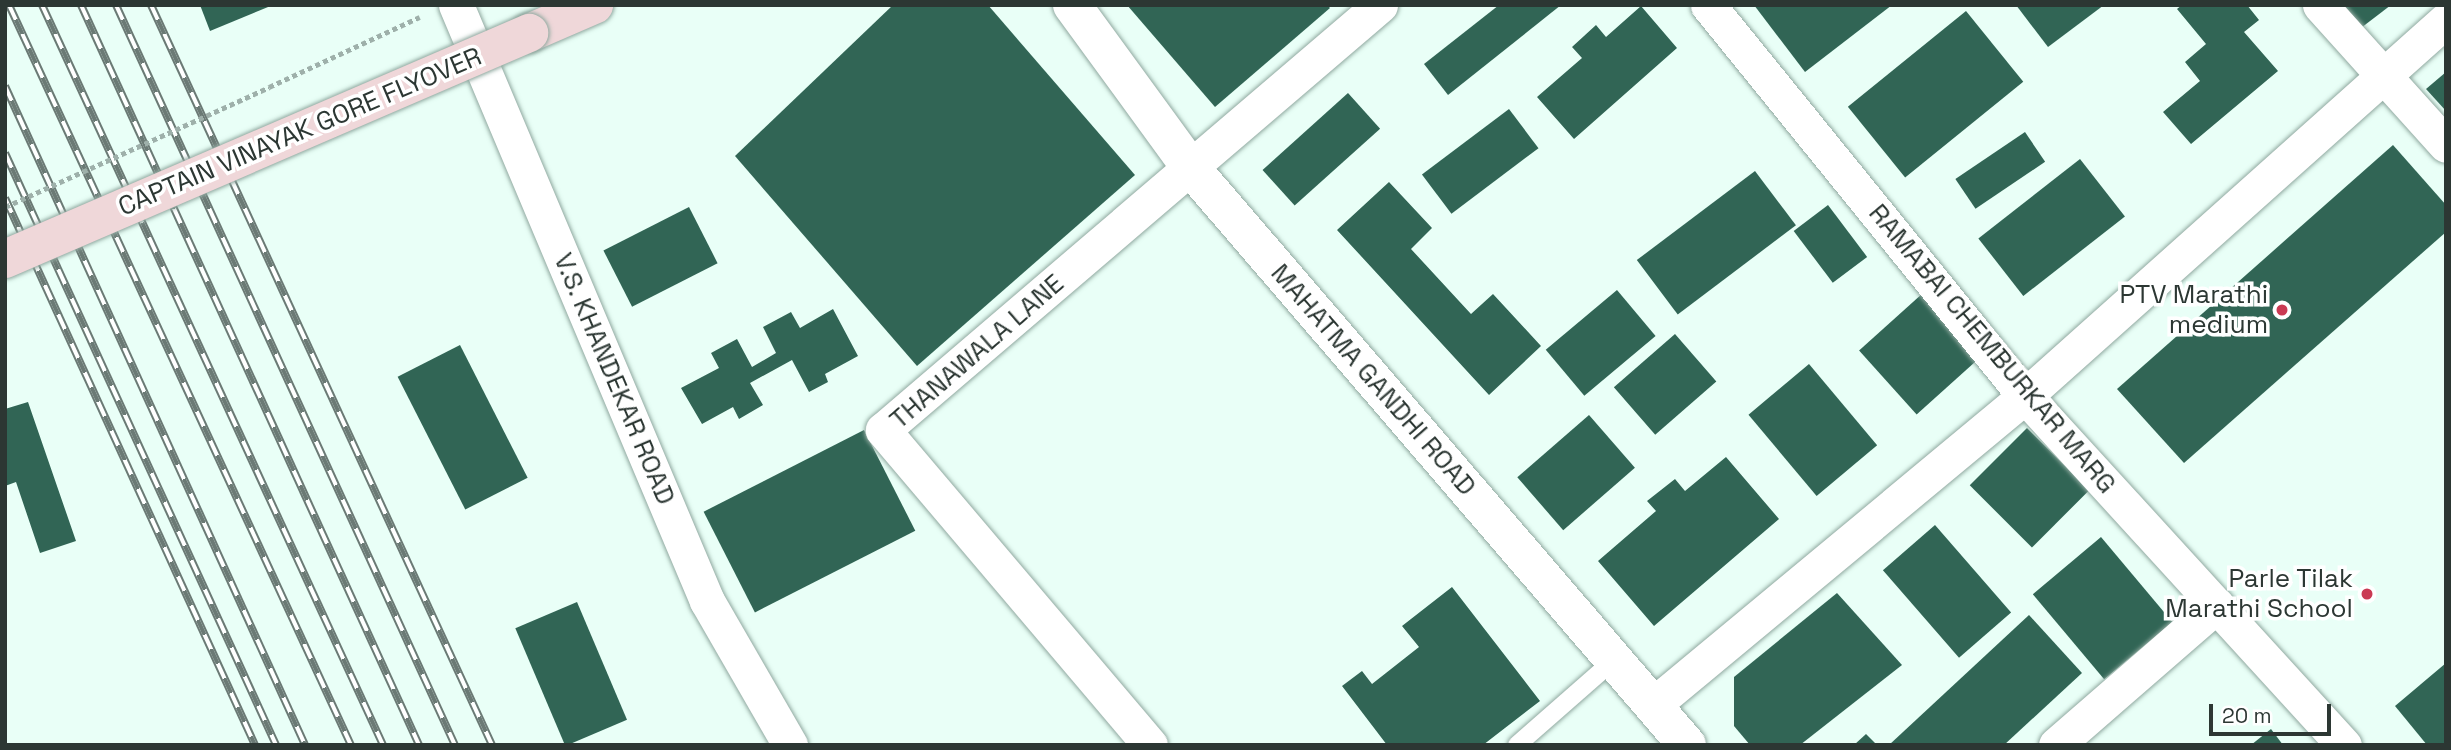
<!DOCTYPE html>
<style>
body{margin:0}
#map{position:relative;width:2451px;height:750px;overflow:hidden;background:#e9fff7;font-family:"Space Grotesk",sans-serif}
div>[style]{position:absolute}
.building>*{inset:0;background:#316555;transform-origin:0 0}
.path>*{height:4.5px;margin-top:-2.25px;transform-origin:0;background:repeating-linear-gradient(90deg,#9eb0aa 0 5px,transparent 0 8.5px)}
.roads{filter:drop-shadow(0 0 2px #90a9a0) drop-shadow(0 0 2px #90a9a0)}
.service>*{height:18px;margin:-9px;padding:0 9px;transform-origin:9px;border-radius:9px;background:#fff}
.minor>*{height:35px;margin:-17.5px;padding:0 17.5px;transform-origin:17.5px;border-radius:17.5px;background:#fff}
.tertiary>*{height:38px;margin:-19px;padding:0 19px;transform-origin:19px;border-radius:19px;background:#fff}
.secondary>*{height:38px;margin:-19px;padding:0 19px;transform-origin:19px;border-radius:19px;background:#efd7d9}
.rail>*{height:8px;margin-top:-4px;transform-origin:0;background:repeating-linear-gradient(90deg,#fff 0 16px,#6b7a75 0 32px);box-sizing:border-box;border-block:2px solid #6b7a75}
.path-bridge>*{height:4.5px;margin-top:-2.25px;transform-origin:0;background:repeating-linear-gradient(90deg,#9eb0aa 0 5px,transparent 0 8.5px)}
.bridges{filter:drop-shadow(0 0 2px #90a9a0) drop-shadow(0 0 2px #90a9a0)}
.secondary-bridge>*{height:38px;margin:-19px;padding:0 19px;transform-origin:19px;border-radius:19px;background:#efd7d9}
.dots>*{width:19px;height:19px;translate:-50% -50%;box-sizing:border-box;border:4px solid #fff;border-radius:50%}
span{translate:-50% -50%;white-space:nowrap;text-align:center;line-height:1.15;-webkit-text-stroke:7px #fff;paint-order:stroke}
.street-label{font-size:26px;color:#2c3733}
.poi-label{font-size:26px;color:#2c3733}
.right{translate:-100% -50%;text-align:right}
.frame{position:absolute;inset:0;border:7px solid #2c3733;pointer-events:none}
.scale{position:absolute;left:2209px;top:704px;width:122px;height:32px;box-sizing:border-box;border:4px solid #2c3733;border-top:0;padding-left:9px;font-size:21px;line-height:24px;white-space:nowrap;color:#2c3733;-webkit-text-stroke:5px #fff;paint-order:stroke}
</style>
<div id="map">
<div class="building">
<i style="clip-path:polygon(200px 5px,273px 5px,210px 31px)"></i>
<i style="clip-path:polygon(893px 5px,988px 5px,1135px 175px,917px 366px,735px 156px)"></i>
<i style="clip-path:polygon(1127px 5px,1327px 5px,1330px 8px,1215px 107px)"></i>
<i style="clip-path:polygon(1499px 5px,1561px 5px,1448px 95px,1424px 64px)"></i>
<i style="clip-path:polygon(1754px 5px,1892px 5px,1805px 72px)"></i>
<i style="clip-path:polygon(2016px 5px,2104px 5px,2048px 47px)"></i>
<i style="clip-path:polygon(2182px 5px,2247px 5px,2259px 20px,2244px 32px,2278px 71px,2191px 144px,2163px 112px,2200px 81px,2185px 62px,2206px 44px,2177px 9px)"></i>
<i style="clip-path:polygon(2335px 5px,2391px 5px,2357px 31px)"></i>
<i style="clip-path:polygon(1641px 6px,1677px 48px,1574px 139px,1537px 97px,1582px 58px,1572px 47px,1596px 25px,1606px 37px)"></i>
<i style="left:1966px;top:11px;width:91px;height:152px;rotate:51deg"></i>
<i style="clip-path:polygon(2446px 72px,2446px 111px,2426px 89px)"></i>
<i style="left:1348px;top:93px;width:48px;height:115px;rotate:48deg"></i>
<i style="left:1509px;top:109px;width:49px;height:109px;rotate:53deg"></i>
<i style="left:2025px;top:132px;width:36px;height:84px;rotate:56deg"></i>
<i style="clip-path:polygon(2393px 145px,2446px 205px,2446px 232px,2184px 463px,2117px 389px)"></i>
<i style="left:2080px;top:159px;width:73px;height:129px;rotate:52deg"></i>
<i style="left:1755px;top:171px;width:68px;height:148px;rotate:53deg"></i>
<i style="clip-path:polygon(1389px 182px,1432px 228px,1411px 249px,1471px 314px,1493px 294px,1541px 346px,1489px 395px,1337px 230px)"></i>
<i style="left:1828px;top:205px;width:65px;height:43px;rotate:53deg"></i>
<i style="left:689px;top:207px;width:63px;height:96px;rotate:63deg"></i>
<i style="left:1617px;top:290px;width:60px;height:93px;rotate:50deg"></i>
<i style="left:1923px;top:293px;width:86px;height:86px;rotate:48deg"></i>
<i style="clip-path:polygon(833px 309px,858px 356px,825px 374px,828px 382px,809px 392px,792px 360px,750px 383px,763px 405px,739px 419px,733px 407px,702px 424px,681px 388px,719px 368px,711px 353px,737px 339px,752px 367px,776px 353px,763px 327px,791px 312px,800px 328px)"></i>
<i style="left:1675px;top:334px;width:63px;height:81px;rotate:49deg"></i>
<i style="left:460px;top:345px;width:149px;height:70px;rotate:63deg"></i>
<i style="left:1809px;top:364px;width:106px;height:79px;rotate:50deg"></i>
<i style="clip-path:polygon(28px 402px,76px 541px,40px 553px,16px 482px,5px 486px,5px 409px)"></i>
<i style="left:1589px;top:415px;width:70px;height:95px;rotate:49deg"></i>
<i style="left:2027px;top:428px;width:88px;height:81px;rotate:45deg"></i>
<i style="left:864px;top:430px;width:113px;height:180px;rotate:63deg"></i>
<i style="clip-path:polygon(1726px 457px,1779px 519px,1654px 626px,1598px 561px,1656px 511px,1647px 501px,1675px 479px,1685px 491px)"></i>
<i style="left:1935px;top:525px;width:116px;height:69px;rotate:49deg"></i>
<i style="left:2101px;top:537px;width:111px;height:89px;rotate:50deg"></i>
<i style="clip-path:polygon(1452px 587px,1540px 701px,1483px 745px,1387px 745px,1342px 686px,1362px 671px,1372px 684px,1419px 647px,1402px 626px)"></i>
<i style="clip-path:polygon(1837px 593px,1902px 665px,1800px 745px,1750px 745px,1734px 726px,1734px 677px)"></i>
<i style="left:577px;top:602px;width:128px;height:67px;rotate:67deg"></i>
<i style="clip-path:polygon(2029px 615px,2082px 673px,2004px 745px,1889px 745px)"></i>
<i style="clip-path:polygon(2446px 663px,2446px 745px,2427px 745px,2395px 706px)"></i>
<i style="clip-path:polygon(2271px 729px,2283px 745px,2251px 745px)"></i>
<i style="clip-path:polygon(1866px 734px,1877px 745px,1854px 745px)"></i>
</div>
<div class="path">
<i style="left:269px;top:87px;width:166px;rotate:-24.9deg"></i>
</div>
<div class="roads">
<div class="service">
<i style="left:1517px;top:745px;width:129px;rotate:-41.2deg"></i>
</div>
<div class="minor">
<i style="left:456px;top:5px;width:647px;rotate:67.16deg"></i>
<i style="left:707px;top:601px;width:166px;rotate:60deg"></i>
<i style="left:1708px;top:5px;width:503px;rotate:50.97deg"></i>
<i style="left:2025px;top:396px;width:473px;rotate:47.6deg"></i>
<i style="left:2320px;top:5px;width:188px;rotate:48deg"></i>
<i style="left:1653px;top:705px;width:484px;rotate:-39.7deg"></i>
<i style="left:2025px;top:396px;width:564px;rotate:-41.77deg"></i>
<i style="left:1150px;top:745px;width:413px;rotate:-130.3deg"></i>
<i style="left:883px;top:430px;width:654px;rotate:-40.53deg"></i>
<i style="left:2056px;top:745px;width:213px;rotate:-41deg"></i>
</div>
<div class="tertiary">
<i style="left:1072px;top:5px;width:202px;rotate:53.9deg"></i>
<i style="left:1191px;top:168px;width:761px;rotate:49.32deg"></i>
</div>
<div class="secondary">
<i style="left:529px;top:33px;width:71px;rotate:-23.3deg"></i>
</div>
</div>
<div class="rail">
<i style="left:9px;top:5px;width:815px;rotate:65.2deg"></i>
<i style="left:42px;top:5px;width:815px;rotate:65.26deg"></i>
<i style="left:81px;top:5px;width:814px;rotate:65.45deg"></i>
<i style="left:116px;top:5px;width:814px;rotate:65.39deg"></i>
<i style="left:151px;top:5px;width:815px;rotate:65.26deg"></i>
<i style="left:5px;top:86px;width:724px;rotate:65.52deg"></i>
<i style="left:5px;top:153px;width:651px;rotate:65.4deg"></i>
<i style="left:5px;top:198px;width:601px;rotate:65.44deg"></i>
</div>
<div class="path-bridge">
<i style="left:5px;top:207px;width:290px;rotate:-24.4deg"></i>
</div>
<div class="bridges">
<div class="secondary-bridge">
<i style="left:5px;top:259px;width:571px;rotate:-23.33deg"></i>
</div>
</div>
<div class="dots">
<i style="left:2282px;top:310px;background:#ca3a53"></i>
<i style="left:2367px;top:594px;background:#ca3a53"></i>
</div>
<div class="street-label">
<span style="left:300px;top:132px;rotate:-23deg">CAPTAIN VINAYAK GORE FLYOVER</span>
<span style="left:1992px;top:349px;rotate:50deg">RAMABAI CHEMBURKAR MARG</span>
<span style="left:977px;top:352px;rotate:-41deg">THANAWALA LANE</span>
<span style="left:614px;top:379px;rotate:67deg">V.S. KHANDEKAR ROAD</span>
<span style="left:1373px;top:380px;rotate:49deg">MAHATMA GANDHI ROAD</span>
</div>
<div class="poi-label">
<span class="right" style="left:2268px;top:310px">PTV Marathi<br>medium</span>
<span class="right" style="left:2353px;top:594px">Parle Tilak<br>Marathi School</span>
</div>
<div class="frame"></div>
<div class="scale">20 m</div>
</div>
